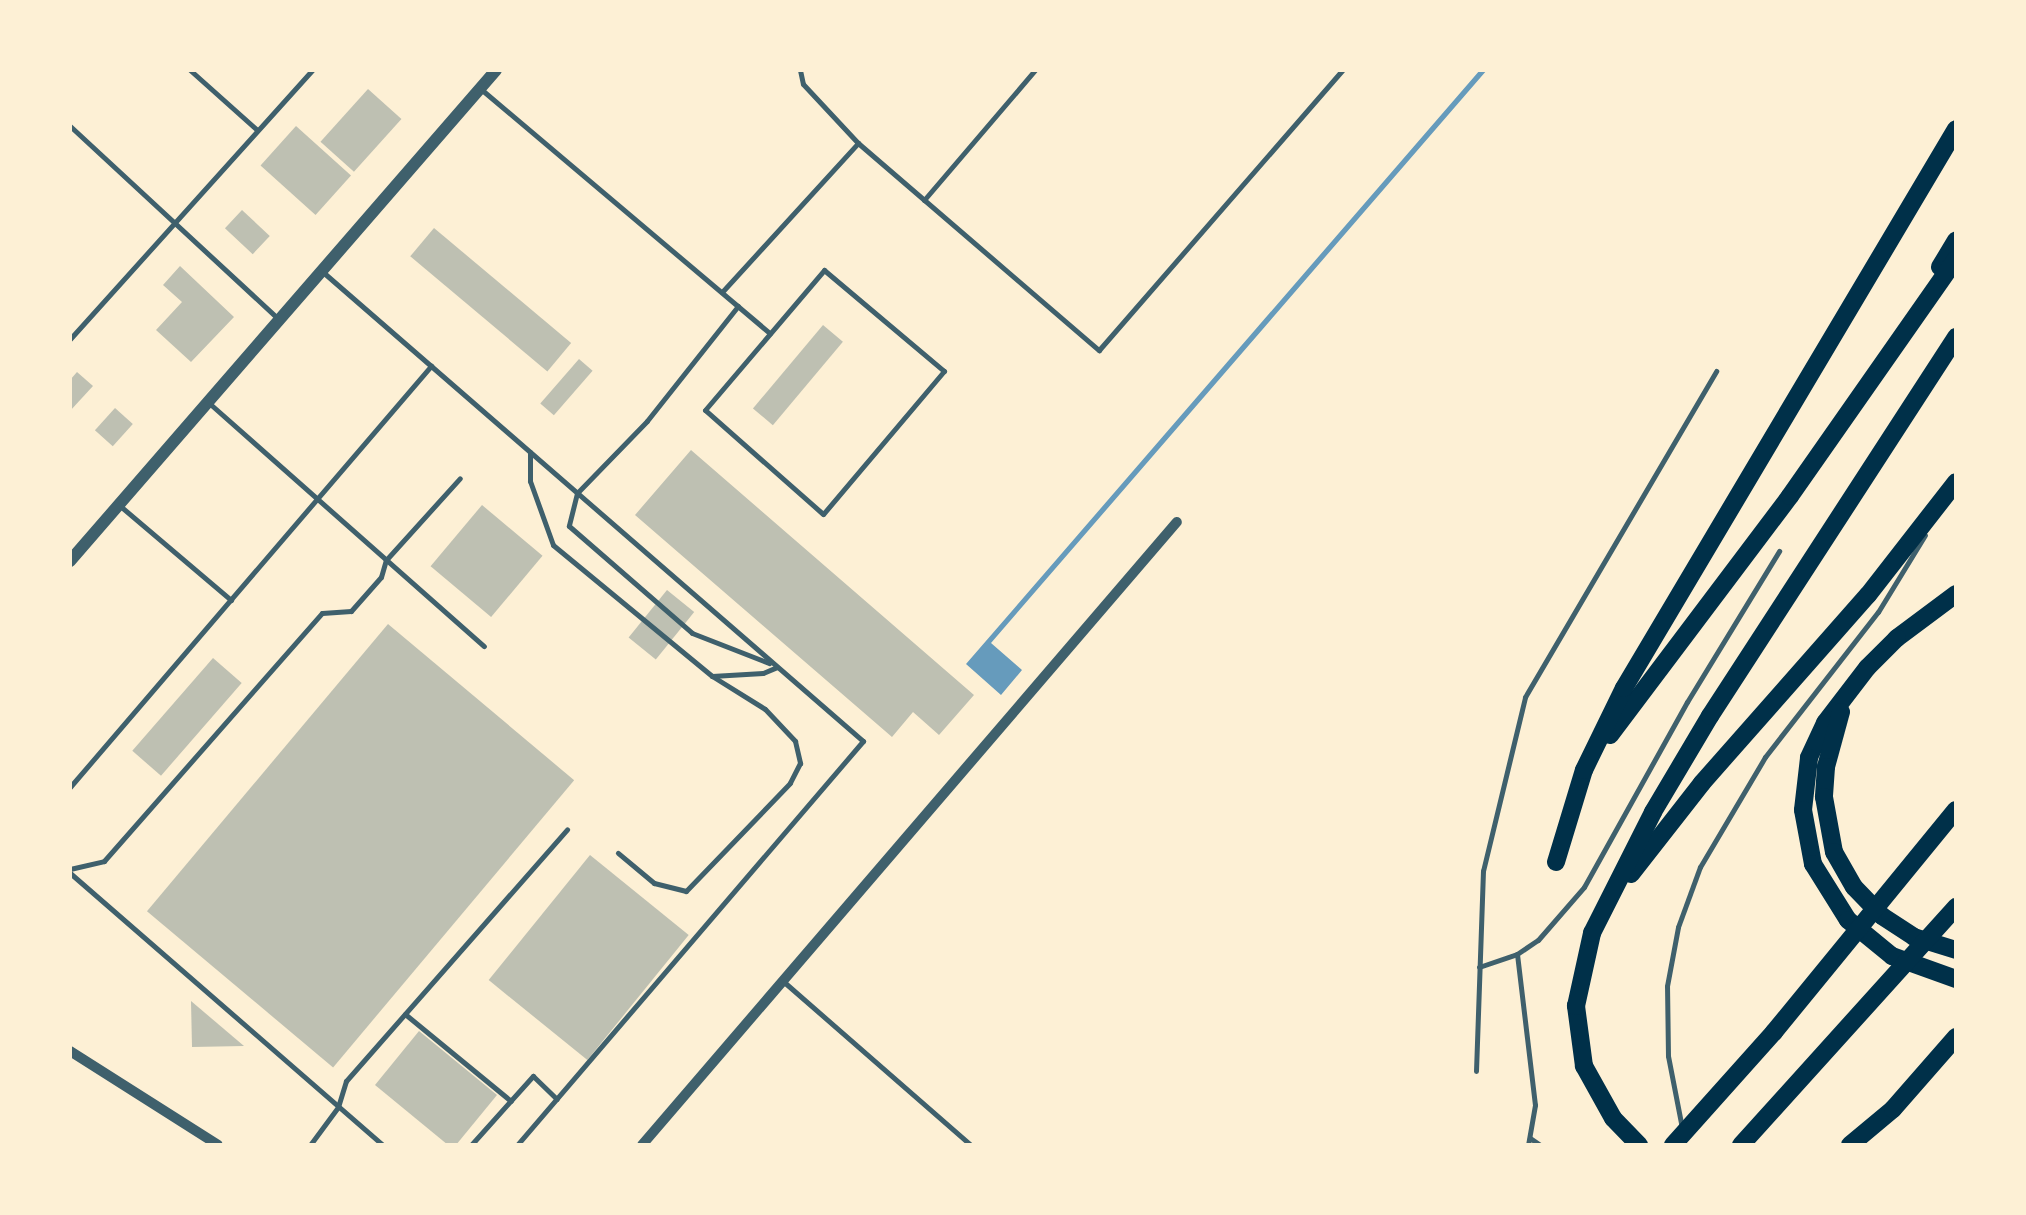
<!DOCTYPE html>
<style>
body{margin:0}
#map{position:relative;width:2026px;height:1215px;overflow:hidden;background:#fdf0d5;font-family:"Source Sans 3",sans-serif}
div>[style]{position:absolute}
.water>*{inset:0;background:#669bbc}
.building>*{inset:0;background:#bec0b2;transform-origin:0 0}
.service>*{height:5px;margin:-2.5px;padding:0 2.5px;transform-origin:2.5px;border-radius:2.5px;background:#3f606c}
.minor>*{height:10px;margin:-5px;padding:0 5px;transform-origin:5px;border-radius:5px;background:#3f606c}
.tertiary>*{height:12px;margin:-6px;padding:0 6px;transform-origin:6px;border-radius:6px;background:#3f606c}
.motorway>*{height:18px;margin:-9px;padding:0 9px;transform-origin:9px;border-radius:9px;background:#003049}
span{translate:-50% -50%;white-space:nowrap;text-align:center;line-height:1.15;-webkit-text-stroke:9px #fdf0d5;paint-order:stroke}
.frame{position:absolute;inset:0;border:72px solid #fdf0d5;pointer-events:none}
</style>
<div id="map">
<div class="water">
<i style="clip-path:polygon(1480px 70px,1487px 70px,991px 643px,1022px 670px,1001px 695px,966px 664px)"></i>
</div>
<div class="building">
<i style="left:368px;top:89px;width:45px;height:71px;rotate:42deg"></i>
<i style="left:296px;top:126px;width:74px;height:53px;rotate:42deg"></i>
<i style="left:242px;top:210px;width:38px;height:25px;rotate:43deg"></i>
<i style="left:434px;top:228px;width:179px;height:37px;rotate:40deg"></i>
<i style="clip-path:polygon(180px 266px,234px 317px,191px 362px,156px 330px,182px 302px,163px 285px)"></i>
<i style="left:823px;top:325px;width:26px;height:109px;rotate:40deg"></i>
<i style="left:579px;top:359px;width:18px;height:59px;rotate:41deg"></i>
<i style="clip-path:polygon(77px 372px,93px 386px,70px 411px,70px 380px)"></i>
<i style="left:115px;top:408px;width:24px;height:30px;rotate:42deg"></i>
<i style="clip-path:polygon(691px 450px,974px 695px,939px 735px,913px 712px,892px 737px,635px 515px)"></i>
<i style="left:482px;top:505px;width:79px;height:80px;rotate:40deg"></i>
<i style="left:667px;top:590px;width:35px;height:61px;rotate:39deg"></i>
<i style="left:388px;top:624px;width:243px;height:375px;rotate:40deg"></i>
<i style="left:213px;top:658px;width:38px;height:123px;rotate:41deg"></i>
<i style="left:590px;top:855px;width:127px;height:161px;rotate:39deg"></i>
<i style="clip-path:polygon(191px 1001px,244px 1046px,192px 1047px)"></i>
<i style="clip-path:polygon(419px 1031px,497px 1095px,456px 1145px,448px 1145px,375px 1085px)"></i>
</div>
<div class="service">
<i style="left:190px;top:70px;width:90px;rotate:41.8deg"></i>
<i style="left:800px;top:70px;width:14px;rotate:78deg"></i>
<i style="left:803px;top:84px;width:81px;rotate:47deg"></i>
<i style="left:858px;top:143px;width:318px;rotate:40.7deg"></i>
<i style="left:1099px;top:350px;width:371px;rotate:-49deg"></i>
<i style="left:482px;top:90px;width:377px;rotate:40.2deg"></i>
<i style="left:70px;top:126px;width:282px;rotate:42.8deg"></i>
<i style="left:924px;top:200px;width:171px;rotate:-49.5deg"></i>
<i style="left:824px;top:270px;width:157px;rotate:40.1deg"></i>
<i style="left:944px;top:371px;width:187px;rotate:130.2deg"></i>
<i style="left:823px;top:514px;width:157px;rotate:-138.6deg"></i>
<i style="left:705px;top:410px;width:184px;rotate:-49.6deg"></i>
<i style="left:324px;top:273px;width:714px;rotate:40.97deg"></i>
<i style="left:863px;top:741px;width:532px;rotate:130.58deg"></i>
<i style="left:722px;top:292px;width:202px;rotate:-47.6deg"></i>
<i style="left:738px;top:306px;width:147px;rotate:128.4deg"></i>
<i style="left:647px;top:421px;width:100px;rotate:134.2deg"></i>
<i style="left:577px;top:493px;width:34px;rotate:104deg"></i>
<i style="left:569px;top:526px;width:163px;rotate:41deg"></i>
<i style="left:692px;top:633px;width:83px;rotate:21.3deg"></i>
<i style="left:70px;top:339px;width:362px;rotate:-48deg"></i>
<i style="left:209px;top:403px;width:367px;rotate:41.5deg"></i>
<i style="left:530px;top:452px;width:29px;rotate:90deg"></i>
<i style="left:530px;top:481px;width:68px;rotate:70.2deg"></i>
<i style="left:553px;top:545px;width:206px;rotate:39.5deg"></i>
<i style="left:712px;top:676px;width:62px;rotate:31.9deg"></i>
<i style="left:765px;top:709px;width:44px;rotate:46.8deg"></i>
<i style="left:795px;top:741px;width:23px;rotate:77deg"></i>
<i style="left:800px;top:763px;width:22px;rotate:117deg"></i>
<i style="left:790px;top:783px;width:150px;rotate:133.9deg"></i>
<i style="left:686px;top:891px;width:33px;rotate:-166deg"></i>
<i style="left:654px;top:883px;width:47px;rotate:-140.2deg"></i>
<i style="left:119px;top:505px;width:147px;rotate:40.3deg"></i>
<i style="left:712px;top:676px;width:51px;rotate:-3.4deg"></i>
<i style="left:763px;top:673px;width:15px;rotate:-23deg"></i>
<i style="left:70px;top:787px;width:555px;rotate:-49.39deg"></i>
<i style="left:70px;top:869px;width:35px;rotate:-13deg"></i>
<i style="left:104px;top:861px;width:330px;rotate:-48.7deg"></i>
<i style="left:322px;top:613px;width:29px;rotate:-4deg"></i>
<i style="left:351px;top:611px;width:45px;rotate:-48.6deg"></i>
<i style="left:381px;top:577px;width:18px;rotate:-74deg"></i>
<i style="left:386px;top:560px;width:110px;rotate:-47.9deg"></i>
<i style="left:70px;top:873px;width:415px;rotate:41deg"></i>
<i style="left:1517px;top:954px;width:152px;rotate:83.2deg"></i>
<i style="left:1535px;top:1105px;width:41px;rotate:99.9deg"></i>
<i style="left:1479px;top:967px;width:40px;rotate:-18.9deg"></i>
<i style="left:1517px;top:954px;width:25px;rotate:-34deg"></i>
<i style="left:1538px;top:940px;width:70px;rotate:-49deg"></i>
<i style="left:1584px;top:887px;width:212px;rotate:-60.9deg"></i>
<i style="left:1687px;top:702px;width:177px;rotate:-58.6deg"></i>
<i style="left:784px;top:982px;width:248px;rotate:41.1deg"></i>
<i style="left:405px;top:1014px;width:137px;rotate:39.4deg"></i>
<i style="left:1476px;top:1071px;width:200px;rotate:-88deg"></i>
<i style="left:1483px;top:871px;width:179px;rotate:-76.4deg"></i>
<i style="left:1525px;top:697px;width:378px;rotate:-59.6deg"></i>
<i style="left:1682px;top:1128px;width:73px;rotate:-101deg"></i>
<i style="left:1668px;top:1056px;width:70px;rotate:-90.8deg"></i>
<i style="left:1667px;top:986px;width:60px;rotate:-79.4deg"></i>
<i style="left:1678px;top:927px;width:64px;rotate:-69.9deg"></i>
<i style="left:1700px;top:867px;width:128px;rotate:-59.4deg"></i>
<i style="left:1765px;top:757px;width:184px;rotate:-52.1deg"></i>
<i style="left:1878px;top:612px;width:90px;rotate:-58.6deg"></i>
<i style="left:1530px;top:1138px;width:12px;rotate:35deg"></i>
<i style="left:310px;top:1145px;width:47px;rotate:-53.6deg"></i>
<i style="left:338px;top:1107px;width:27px;rotate:-73deg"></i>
<i style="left:346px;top:1081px;width:335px;rotate:-48.7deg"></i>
<i style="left:471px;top:1145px;width:93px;rotate:-48.1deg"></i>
<i style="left:533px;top:1076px;width:33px;rotate:44deg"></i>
</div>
<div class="minor">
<i style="left:70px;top:1051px;width:175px;rotate:32.4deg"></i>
<i style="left:642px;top:1145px;width:821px;rotate:-49.35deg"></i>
</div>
<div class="tertiary">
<i style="left:70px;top:561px;width:650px;rotate:-49.05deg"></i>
</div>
<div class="motorway">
<i style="left:1940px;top:267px;width:31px;rotate:-59deg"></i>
<i style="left:1956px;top:594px;width:74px;rotate:143.3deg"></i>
<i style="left:1897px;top:638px;width:42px;rotate:135deg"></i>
<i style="left:1867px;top:668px;width:69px;rotate:127.4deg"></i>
<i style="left:1825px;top:723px;width:38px;rotate:115deg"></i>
<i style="left:1809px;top:758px;width:52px;rotate:96.6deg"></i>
<i style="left:1803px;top:810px;width:55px;rotate:79.5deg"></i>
<i style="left:1813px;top:864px;width:66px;rotate:58deg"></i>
<i style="left:1848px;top:920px;width:57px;rotate:39.3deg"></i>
<i style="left:1892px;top:956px;width:68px;rotate:19.8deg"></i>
<i style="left:1841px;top:712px;width:57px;rotate:105.3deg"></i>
<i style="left:1826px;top:767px;width:30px;rotate:94deg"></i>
<i style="left:1824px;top:797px;width:56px;rotate:79.7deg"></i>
<i style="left:1834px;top:852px;width:40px;rotate:60.3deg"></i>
<i style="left:1854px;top:887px;width:40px;rotate:46deg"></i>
<i style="left:1882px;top:916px;width:38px;rotate:33deg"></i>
<i style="left:1914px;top:937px;width:44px;rotate:17.2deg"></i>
<i style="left:1610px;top:735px;width:299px;rotate:-53deg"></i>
<i style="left:1790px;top:496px;width:289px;rotate:-55deg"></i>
<i style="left:1556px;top:862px;width:96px;rotate:-73.1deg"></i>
<i style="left:1584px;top:770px;width:91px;rotate:-64deg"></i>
<i style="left:1624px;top:688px;width:650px;rotate:-59.29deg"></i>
<i style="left:1631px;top:874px;width:115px;rotate:-52deg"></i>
<i style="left:1702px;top:783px;width:251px;rotate:-48.6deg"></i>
<i style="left:1868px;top:595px;width:143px;rotate:-52.1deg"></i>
<i style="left:1639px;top:1145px;width:37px;rotate:-134deg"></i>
<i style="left:1613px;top:1118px;width:60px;rotate:-119.1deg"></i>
<i style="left:1584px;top:1066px;width:61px;rotate:-97.6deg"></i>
<i style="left:1576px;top:1006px;width:75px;rotate:-77.6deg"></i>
<i style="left:1592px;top:933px;width:136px;rotate:-63.2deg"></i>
<i style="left:1653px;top:812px;width:112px;rotate:-59.3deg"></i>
<i style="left:1710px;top:716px;width:452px;rotate:-57deg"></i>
<i style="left:1673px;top:1145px;width:152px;rotate:-48.2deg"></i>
<i style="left:1774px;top:1032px;width:287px;rotate:-50.7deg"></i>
<i style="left:1741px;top:1145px;width:321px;rotate:-47.9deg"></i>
<i style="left:1850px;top:1145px;width:56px;rotate:-39.9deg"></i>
<i style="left:1893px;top:1109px;width:96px;rotate:-48.8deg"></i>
</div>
<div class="frame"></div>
</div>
